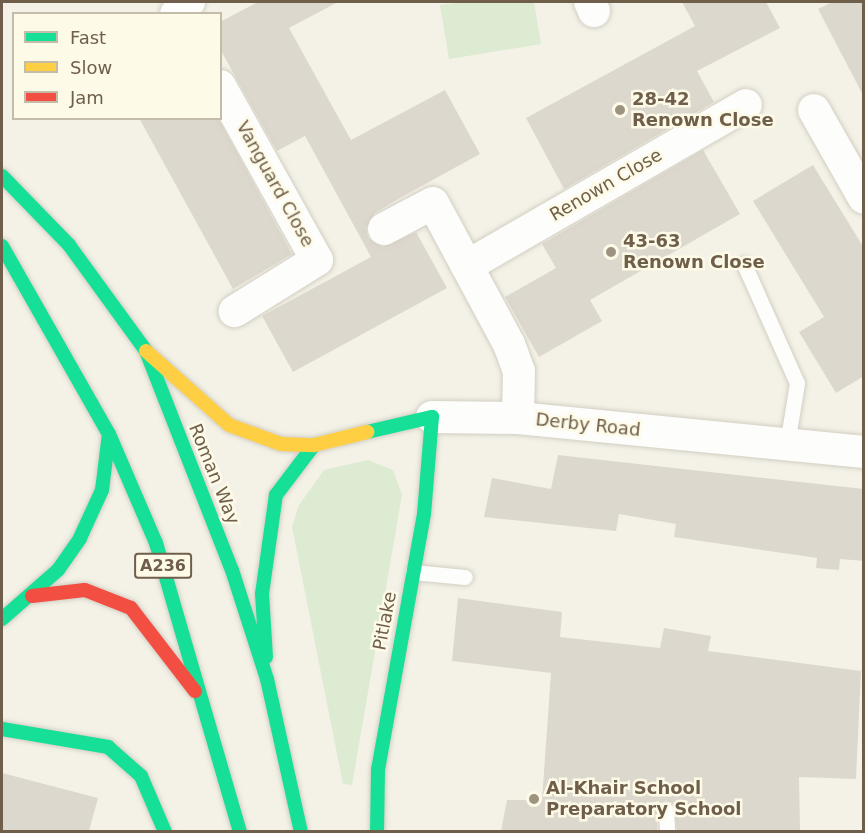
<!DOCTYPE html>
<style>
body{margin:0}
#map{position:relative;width:865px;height:833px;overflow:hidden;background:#f4f2e7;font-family:"DejaVu Sans",sans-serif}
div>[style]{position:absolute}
.green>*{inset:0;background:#dcebd2}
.building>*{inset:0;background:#ddd8cd}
.roads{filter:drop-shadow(0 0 2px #d2cec3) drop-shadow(0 0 2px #d2cec3)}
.lane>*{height:15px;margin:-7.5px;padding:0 7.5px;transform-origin:7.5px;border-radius:7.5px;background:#fdfdfb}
.street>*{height:32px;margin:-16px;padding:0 16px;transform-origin:16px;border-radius:16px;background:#fdfdfb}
.fast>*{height:14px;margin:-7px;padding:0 7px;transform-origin:7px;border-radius:7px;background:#16e098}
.slow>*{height:14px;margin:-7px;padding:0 7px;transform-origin:7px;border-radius:7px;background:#ffcf43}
.jam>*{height:14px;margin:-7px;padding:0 7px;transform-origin:7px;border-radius:7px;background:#f24e42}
.dots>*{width:16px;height:16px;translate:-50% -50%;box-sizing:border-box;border:3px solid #fdfae7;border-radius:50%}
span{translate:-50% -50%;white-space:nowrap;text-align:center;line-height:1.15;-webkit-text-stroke:5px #fdfae7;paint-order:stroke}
.shield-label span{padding:2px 4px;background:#fdfae7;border:2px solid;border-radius:4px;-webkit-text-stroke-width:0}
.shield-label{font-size:16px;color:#6f5f4a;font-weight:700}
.poi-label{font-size:18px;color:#6f5f4a;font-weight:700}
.left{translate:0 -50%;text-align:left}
.street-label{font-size:18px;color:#6f5f4a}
.frame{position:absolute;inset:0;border:3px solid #6f5f4a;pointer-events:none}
.legend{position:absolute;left:12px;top:12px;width:210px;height:108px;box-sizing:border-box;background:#fdfae7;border:2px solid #c4bca8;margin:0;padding:8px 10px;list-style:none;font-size:18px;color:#6f5f4a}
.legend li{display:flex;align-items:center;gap:12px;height:30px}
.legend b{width:30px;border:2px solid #c4bca8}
</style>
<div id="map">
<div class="green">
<i style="clip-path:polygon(463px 2px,534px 2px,541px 44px,449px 59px,440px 5px)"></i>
<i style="clip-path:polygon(368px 460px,393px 470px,402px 495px,352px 785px,343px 784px,292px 527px,299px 505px,324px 470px)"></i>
</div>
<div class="building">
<i style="clip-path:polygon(258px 2px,338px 2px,289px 28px,351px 140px,445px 90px,480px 154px,398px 199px,375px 213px,366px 228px,368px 238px,383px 247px,416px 232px,447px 288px,293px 372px,262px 316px,371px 257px,305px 136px,277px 151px,220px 49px,220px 22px)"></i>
<i style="clip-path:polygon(682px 2px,766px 2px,780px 28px,697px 71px,714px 102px,564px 189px,526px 118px,695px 26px)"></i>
<i style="clip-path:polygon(832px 2px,864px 2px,864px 97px,818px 9px)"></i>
<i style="clip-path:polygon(139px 118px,218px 118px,292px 254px,233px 289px)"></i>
<i style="clip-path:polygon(703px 150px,740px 214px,590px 300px,602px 321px,539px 357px,505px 297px,556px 268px,542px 244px)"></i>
<i style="clip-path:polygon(813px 165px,864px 248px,864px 376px,836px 393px,799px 332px,824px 317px,753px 201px)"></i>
<i style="clip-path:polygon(558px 455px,864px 489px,864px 561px,840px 559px,839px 570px,816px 568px,817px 558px,674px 537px,676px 524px,619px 514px,616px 531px,484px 517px,492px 478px,551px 489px)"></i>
<i style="clip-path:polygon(458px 598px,562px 612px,560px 637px,660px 648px,664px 628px,711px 636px,708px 651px,861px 671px,856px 779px,799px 777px,800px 831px,677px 831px,674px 805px,666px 800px,657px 806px,657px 831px,501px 831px,507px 800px,542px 800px,551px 673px,452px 661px)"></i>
<i style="clip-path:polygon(2px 773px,98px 798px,89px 831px,2px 831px)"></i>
</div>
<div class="roads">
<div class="lane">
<i style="left:744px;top:264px;width:130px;rotate:66deg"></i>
<i style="left:797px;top:383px;width:62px;rotate:99.3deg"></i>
<i style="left:413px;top:572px;width:52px;rotate:5.5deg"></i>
<i style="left:666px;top:810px;width:22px;rotate:87deg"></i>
</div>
<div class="street">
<i style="left:590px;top:2px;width:10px;rotate:66deg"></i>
<i style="left:176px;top:14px;width:18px;rotate:-43deg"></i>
<i style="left:220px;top:86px;width:199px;rotate:60.9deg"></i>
<i style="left:317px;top:260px;width:97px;rotate:148.1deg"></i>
<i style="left:814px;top:110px;width:101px;rotate:60.4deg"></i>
<i style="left:384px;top:229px;width:55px;rotate:-28deg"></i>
<i style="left:433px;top:203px;width:160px;rotate:61.7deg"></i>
<i style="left:509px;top:344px;width:29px;rotate:70deg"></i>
<i style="left:519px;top:371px;width:47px;rotate:91.2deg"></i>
<i style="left:467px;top:266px;width:322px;rotate:-30deg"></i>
<i style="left:432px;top:417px;width:86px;rotate:0.7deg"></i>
<i style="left:518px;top:418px;width:348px;rotate:5.6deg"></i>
</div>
<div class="fast">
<i style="left:2px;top:176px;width:96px;rotate:45.8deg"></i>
<i style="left:69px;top:245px;width:131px;rotate:54deg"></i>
<i style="left:146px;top:351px;width:235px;rotate:68.6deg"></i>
<i style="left:232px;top:570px;width:114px;rotate:72.2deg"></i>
<i style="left:267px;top:679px;width:157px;rotate:77.5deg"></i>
<i style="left:2px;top:246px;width:216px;rotate:60.4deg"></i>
<i style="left:109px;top:434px;width:119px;rotate:66.7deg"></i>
<i style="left:156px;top:543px;width:301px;rotate:73.8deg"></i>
<i style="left:367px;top:432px;width:67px;rotate:-13deg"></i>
<i style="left:432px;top:417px;width:97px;rotate:94.7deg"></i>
<i style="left:424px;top:514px;width:260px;rotate:100.2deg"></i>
<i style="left:378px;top:770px;width:62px;rotate:90.9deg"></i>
<i style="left:2px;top:619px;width:74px;rotate:-41.2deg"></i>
<i style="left:58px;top:570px;width:39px;rotate:-55deg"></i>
<i style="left:80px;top:538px;width:53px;rotate:-65.4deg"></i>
<i style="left:102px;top:490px;width:56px;rotate:-82.9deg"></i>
<i style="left:266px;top:657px;width:63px;rotate:-93.6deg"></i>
<i style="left:262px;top:594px;width:100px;rotate:-82deg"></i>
<i style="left:276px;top:495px;width:63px;rotate:-52.8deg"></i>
<i style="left:2px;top:729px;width:108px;rotate:9.6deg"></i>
<i style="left:108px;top:747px;width:44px;rotate:41.3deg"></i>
<i style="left:141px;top:776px;width:61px;rotate:66.8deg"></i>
</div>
<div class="slow">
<i style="left:146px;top:351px;width:111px;rotate:41.7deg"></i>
<i style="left:229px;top:425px;width:55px;rotate:20.1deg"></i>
<i style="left:281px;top:444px;width:33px;rotate:2deg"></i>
<i style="left:314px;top:445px;width:55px;rotate:-13.8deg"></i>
</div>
<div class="jam">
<i style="left:32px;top:596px;width:53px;rotate:-6.5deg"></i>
<i style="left:85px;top:590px;width:49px;rotate:21.4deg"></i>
<i style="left:131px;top:608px;width:105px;rotate:52.4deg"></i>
</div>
</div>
<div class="dots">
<i style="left:620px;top:110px;background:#9e9281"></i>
<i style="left:611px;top:252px;background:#9e9281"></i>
<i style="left:534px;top:799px;background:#9e9281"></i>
</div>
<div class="shield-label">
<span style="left:163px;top:566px">A236</span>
</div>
<div class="poi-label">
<span class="left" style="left:632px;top:110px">28-42<br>Renown Close</span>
<span class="left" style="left:623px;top:252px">43-63<br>Renown Close</span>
<span class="left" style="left:546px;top:799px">Al-Khair School<br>Preparatory School</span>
</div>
<div class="street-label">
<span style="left:275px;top:184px;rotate:61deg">Vanguard Close</span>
<span style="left:606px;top:185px;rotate:-30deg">Renown Close</span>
<span style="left:588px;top:425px;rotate:6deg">Derby Road</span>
<span style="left:214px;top:474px;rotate:68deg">Roman Way</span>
<span style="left:385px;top:621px;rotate:-79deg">Pitlake</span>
</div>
<div class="frame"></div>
<ul class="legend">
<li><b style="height:8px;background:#16e098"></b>Fast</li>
<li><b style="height:8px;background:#ffcf43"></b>Slow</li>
<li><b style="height:8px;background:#f24e42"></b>Jam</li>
</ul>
</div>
